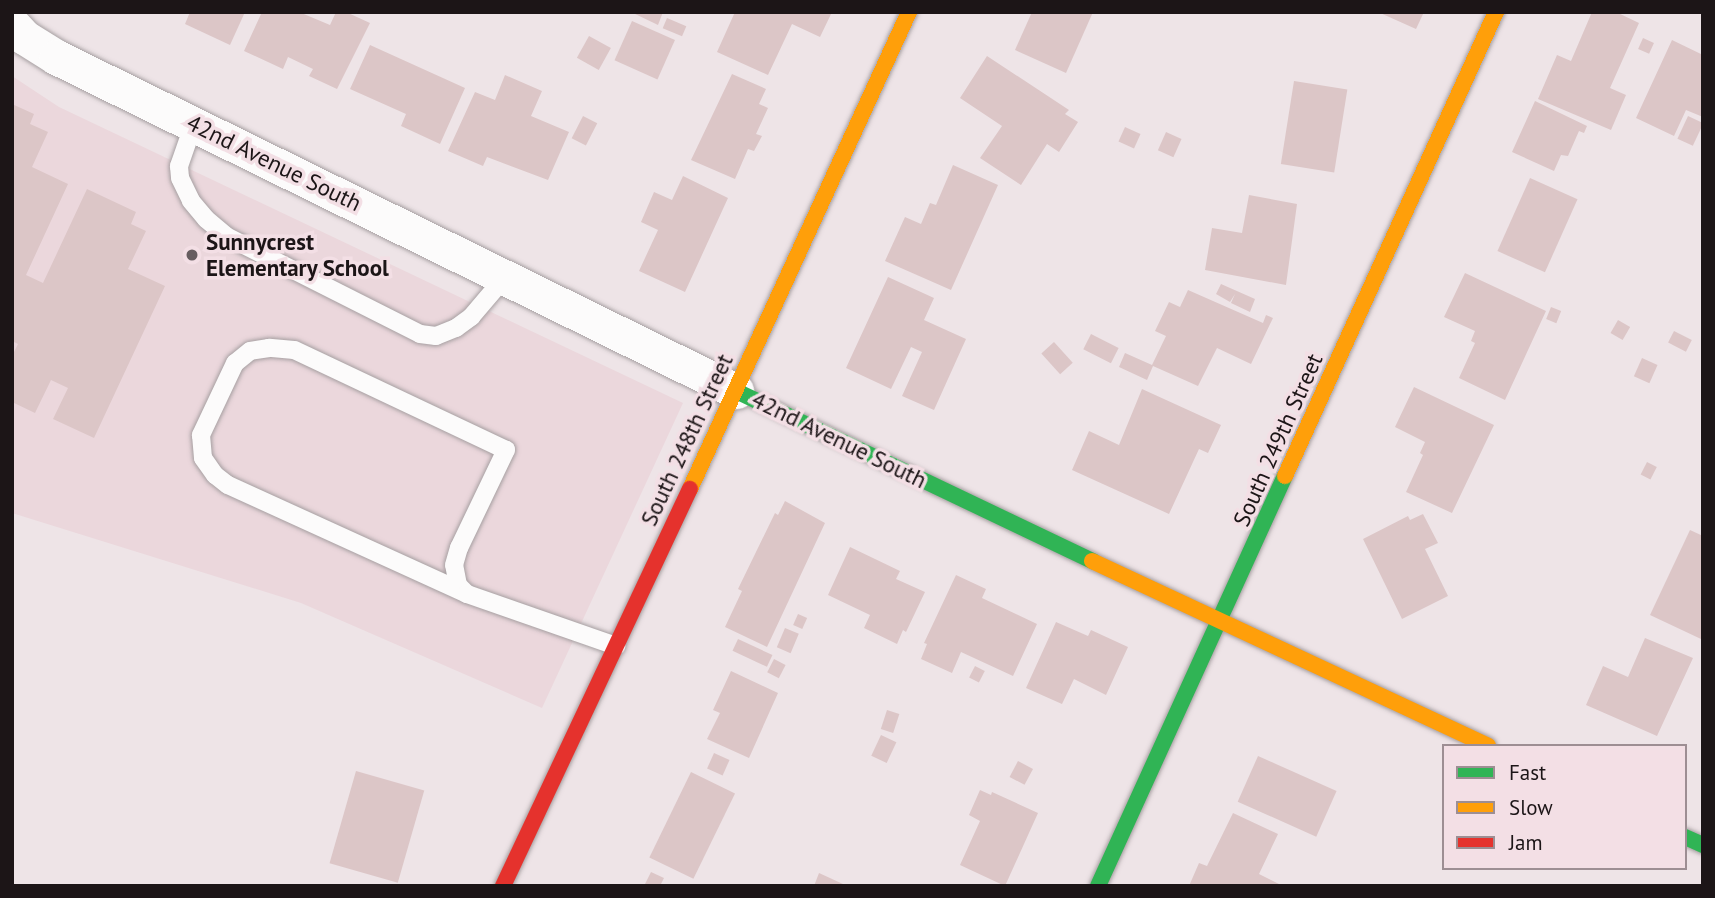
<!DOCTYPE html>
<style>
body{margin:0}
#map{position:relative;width:1715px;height:898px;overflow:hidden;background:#eee4e7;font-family:"PT Sans",sans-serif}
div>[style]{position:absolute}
.built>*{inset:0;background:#ebd7dc}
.building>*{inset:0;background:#dcc6c7;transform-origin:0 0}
.roads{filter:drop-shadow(0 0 2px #a69fa1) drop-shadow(0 0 2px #a69fa1)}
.lane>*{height:18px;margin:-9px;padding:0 9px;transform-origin:9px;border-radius:9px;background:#fcfbfb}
.street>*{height:35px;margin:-17.5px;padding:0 17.5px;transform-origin:17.5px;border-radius:17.5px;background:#fcfbfb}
.fast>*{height:16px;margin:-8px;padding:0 8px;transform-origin:8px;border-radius:8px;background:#30b455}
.slow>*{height:16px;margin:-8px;padding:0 8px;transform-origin:8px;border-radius:8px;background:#ff9f0a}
.jam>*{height:16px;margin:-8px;padding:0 8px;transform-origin:8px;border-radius:8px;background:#e5322d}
.dots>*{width:19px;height:19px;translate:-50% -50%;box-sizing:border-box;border:4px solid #f3dfe5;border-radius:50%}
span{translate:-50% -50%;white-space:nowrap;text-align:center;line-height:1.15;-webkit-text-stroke:7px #f3dfe5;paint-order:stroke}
.street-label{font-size:23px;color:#1c1517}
.poi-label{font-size:23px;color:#1c1517;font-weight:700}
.left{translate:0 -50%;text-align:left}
.frame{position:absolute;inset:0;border:14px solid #1c1517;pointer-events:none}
.legend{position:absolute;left:1442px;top:744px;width:245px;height:126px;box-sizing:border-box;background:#f3dfe5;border:2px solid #9d8e93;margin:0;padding:9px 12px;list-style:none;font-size:21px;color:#1c1517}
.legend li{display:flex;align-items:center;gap:14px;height:35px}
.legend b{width:35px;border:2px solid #9d8e93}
</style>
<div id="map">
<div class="built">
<i style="clip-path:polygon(12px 76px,59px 107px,683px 403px,542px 708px,301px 603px,12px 513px)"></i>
</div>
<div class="building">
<i style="clip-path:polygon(190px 12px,245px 12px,230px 45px,185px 24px)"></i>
<i style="clip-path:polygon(262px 12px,299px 12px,330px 25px,336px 12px,346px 12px,370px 23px,337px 89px,309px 76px,313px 69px,288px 57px,283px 69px,244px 51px)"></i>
<i style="clip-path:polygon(631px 12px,663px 12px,658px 25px)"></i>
<i style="clip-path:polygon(735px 12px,832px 12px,820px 37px,792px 24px,768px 75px,717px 52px)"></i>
<i style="clip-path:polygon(1032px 12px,1093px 12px,1066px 73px,1015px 50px)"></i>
<i style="clip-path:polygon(1378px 12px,1424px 12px,1416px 29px)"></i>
<i style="clip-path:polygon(1592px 12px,1616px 12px,1639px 23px,1610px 88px,1626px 95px,1611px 130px,1538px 99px,1557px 55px,1571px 61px)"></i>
<i style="left:667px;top:18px;width:21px;height:11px;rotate:23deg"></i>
<i style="left:632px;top:21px;width:47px;height:43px;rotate:24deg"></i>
<i style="left:589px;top:36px;width:25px;height:25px;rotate:29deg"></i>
<i style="left:1643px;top:38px;width:12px;height:12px;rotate:24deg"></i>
<i style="clip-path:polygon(1672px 40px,1703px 55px,1703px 117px,1686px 110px,1674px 136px,1636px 118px)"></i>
<i style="clip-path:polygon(370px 45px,465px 88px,440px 144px,401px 126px,406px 114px,350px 89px)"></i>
<i style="clip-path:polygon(987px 56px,1069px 110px,1065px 114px,1078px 122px,1059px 152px,1047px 144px,1021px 185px,980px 158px,1002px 126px,960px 98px)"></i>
<i style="clip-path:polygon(732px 74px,766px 89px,759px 104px,768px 108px,756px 134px,762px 136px,754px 151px,748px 149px,735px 179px,691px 160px)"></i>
<i style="clip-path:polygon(505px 75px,542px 91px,531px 116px,569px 132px,548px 180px,487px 157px,483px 166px,448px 151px,475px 92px,495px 100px)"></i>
<i style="left:1294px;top:81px;width:54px;height:84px;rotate:9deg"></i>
<i style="clip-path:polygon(1535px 101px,1587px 126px,1584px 133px,1579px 131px,1568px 156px,1561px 155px,1554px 171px,1512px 152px)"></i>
<i style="clip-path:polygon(12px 104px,34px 114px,30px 124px,48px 132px,32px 167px,68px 184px,26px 275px,43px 283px,87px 189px,136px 212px,131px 224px,146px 231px,128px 269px,165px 286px,94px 438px,53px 419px,68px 388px,51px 380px,35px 413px,12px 402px,12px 356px,18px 344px,12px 341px)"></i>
<i style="left:583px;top:116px;width:16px;height:25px;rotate:27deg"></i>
<i style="left:1688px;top:116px;width:17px;height:25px;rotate:25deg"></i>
<i style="left:1125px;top:127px;width:17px;height:16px;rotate:24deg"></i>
<i style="left:1166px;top:132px;width:17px;height:20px;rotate:24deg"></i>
<i style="clip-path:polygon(953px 165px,998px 185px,951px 290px,885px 261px,905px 217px,921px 224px,930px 203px,936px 205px)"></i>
<i style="clip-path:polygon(683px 176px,728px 198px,685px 292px,639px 271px,658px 230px,641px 222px,654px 192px,672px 200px)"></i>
<i style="left:1530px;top:178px;width:52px;height:80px;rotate:24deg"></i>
<i style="clip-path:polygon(1249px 195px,1297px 204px,1286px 285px,1205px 270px,1212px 228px,1242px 233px)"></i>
<i style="clip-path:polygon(1465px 273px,1546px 311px,1505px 400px,1459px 378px,1475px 343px,1471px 341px,1475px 331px,1444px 317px)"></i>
<i style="clip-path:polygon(888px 277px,934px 298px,924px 320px,966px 339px,934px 410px,902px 396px,922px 352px,911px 347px,891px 389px,846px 368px)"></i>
<i style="clip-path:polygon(1221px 284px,1255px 299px,1250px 312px,1231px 303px,1235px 294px,1230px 302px,1216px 294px)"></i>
<i style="clip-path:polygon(1188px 290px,1263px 323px,1266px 315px,1273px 318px,1251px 364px,1217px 348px,1198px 386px,1153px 366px,1147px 380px,1119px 367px,1125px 353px,1152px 365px,1166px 336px,1155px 331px,1169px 302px,1180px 307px)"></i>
<i style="left:1551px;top:307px;width:11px;height:13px;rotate:22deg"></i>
<i style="left:1618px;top:320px;width:14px;height:15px;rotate:30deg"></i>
<i style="left:1674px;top:331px;width:20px;height:13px;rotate:27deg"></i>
<i style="left:1091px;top:334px;width:31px;height:17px;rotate:27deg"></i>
<i style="left:1054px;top:342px;width:28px;height:17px;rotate:48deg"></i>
<i style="left:1642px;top:358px;width:17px;height:20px;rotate:24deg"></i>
<i style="clip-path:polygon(1414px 387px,1494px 425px,1452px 513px,1406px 492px,1423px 455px,1420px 453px,1425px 442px,1395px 427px)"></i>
<i style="clip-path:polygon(1142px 389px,1221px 425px,1208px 453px,1199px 449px,1169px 514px,1072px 470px,1089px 431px,1119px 445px)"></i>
<i style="left:1647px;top:462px;width:11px;height:14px;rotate:27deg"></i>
<i style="clip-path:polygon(785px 501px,825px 523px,767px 647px,725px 627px,742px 591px,738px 589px,775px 513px,778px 515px)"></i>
<i style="clip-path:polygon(1423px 514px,1438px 543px,1425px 549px,1448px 596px,1402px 619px,1363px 539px,1408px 516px,1410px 520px)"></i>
<i style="clip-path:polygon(1690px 530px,1703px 536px,1701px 639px,1650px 615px)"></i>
<i style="clip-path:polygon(850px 547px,900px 571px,896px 579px,925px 592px,906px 632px,903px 630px,897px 644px,864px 628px,870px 615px,828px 595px)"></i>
<i style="clip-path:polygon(956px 575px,986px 589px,982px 598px,1037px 624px,1013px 676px,961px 652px,952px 673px,921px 659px,927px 644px,924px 643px)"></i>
<i style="left:798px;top:614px;width:10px;height:12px;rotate:24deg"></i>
<i style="clip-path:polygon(1056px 622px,1088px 636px,1091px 630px,1128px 647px,1106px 695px,1074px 679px,1062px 704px,1026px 688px)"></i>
<i style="left:785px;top:628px;width:15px;height:21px;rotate:23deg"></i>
<i style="clip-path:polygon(1645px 638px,1693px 658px,1657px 736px,1586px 705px,1603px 666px,1628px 677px)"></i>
<i style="left:738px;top:639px;width:38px;height:13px;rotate:25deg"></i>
<i style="left:774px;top:659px;width:13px;height:15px;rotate:27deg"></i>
<i style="left:975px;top:666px;width:11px;height:13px;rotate:27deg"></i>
<i style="clip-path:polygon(731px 671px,778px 693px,749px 758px,707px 739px,720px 713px,713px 710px)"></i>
<i style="left:887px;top:710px;width:13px;height:20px;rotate:18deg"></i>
<i style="left:881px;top:735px;width:17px;height:23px;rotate:25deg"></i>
<i style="left:714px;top:753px;width:17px;height:17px;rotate:24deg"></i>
<i style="left:1258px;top:756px;width:86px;height:50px;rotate:24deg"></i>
<i style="left:1018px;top:761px;width:17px;height:18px;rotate:28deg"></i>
<i style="left:356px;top:771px;width:71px;height:96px;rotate:16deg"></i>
<i style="left:691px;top:772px;width:49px;height:95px;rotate:26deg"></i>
<i style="clip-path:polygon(980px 790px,991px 795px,992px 792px,1038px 813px,1005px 886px,960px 865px,980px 821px,969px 815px)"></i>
<i style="clip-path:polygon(1233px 813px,1278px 834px,1259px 874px,1283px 886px,1189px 886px,1199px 863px,1207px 866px)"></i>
<i style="clip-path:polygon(651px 872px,664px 878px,660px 886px,645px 884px)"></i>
<i style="clip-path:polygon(819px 873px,843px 884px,842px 886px,814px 886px)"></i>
</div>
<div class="roads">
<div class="lane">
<i style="left:194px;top:123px;width:46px;rotate:109.2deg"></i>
<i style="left:179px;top:166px;width:12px;rotate:85deg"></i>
<i style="left:180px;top:178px;width:25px;rotate:64deg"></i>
<i style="left:191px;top:201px;width:23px;rotate:50deg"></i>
<i style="left:206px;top:219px;width:26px;rotate:40deg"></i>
<i style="left:226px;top:236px;width:217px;rotate:26.8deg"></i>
<i style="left:420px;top:334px;width:16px;rotate:7deg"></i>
<i style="left:436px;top:336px;width:22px;rotate:-22deg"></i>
<i style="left:456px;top:328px;width:19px;rotate:-36deg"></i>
<i style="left:471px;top:317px;width:52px;rotate:-49.6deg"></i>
<i style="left:467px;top:594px;width:13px;rotate:-135deg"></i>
<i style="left:458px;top:585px;width:20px;rotate:-101deg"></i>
<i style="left:454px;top:565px;width:18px;rotate:-74deg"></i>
<i style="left:459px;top:548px;width:109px;rotate:-64.4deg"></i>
<i style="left:506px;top:450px;width:234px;rotate:-154.7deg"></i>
<i style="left:294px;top:350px;width:25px;rotate:-175deg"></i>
<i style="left:269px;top:348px;width:19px;rotate:171deg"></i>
<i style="left:250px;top:351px;width:19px;rotate:141deg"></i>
<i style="left:235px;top:363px;width:80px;rotate:115.3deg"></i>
<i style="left:201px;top:435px;width:23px;rotate:85deg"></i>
<i style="left:203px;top:458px;width:21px;rotate:55deg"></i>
<i style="left:215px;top:475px;width:16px;rotate:38deg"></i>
<i style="left:228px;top:485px;width:263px;rotate:24.5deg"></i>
<i style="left:467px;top:594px;width:158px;rotate:19.2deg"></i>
</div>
<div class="street">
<i style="left:12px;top:24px;width:18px;rotate:47deg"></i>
<i style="left:24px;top:37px;width:38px;rotate:32deg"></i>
<i style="left:56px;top:57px;width:758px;rotate:26.16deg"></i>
</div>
<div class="fast">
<i style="left:736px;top:391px;width:395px;rotate:25.5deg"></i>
<i style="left:1685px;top:837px;width:20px;rotate:24deg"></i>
<i style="left:1098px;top:886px;width:451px;rotate:-65.5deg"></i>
</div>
<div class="slow">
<i style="left:1285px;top:476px;width:510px;rotate:-65.55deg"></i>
<i style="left:690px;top:489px;width:525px;rotate:-65.34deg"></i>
<i style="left:1092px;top:561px;width:437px;rotate:25deg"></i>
</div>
<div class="jam">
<i style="left:503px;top:886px;width:439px;rotate:-64.8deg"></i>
</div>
</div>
<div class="dots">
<i style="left:192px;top:255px;background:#665d60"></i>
</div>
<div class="street-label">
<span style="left:274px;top:163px;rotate:26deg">42nd Avenue South</span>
<span style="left:687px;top:440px;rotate:-65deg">South 248th Street</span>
<span style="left:839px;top:440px;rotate:26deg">42nd Avenue South</span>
<span style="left:1278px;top:440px;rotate:-66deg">South 249th Street</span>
</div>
<div class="poi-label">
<span class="left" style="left:206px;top:255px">Sunnycrest<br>Elementary School</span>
</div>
<div class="frame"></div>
<ul class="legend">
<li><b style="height:9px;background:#30b455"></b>Fast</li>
<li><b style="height:9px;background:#ff9f0a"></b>Slow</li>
<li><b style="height:9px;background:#e5322d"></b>Jam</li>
</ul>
</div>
